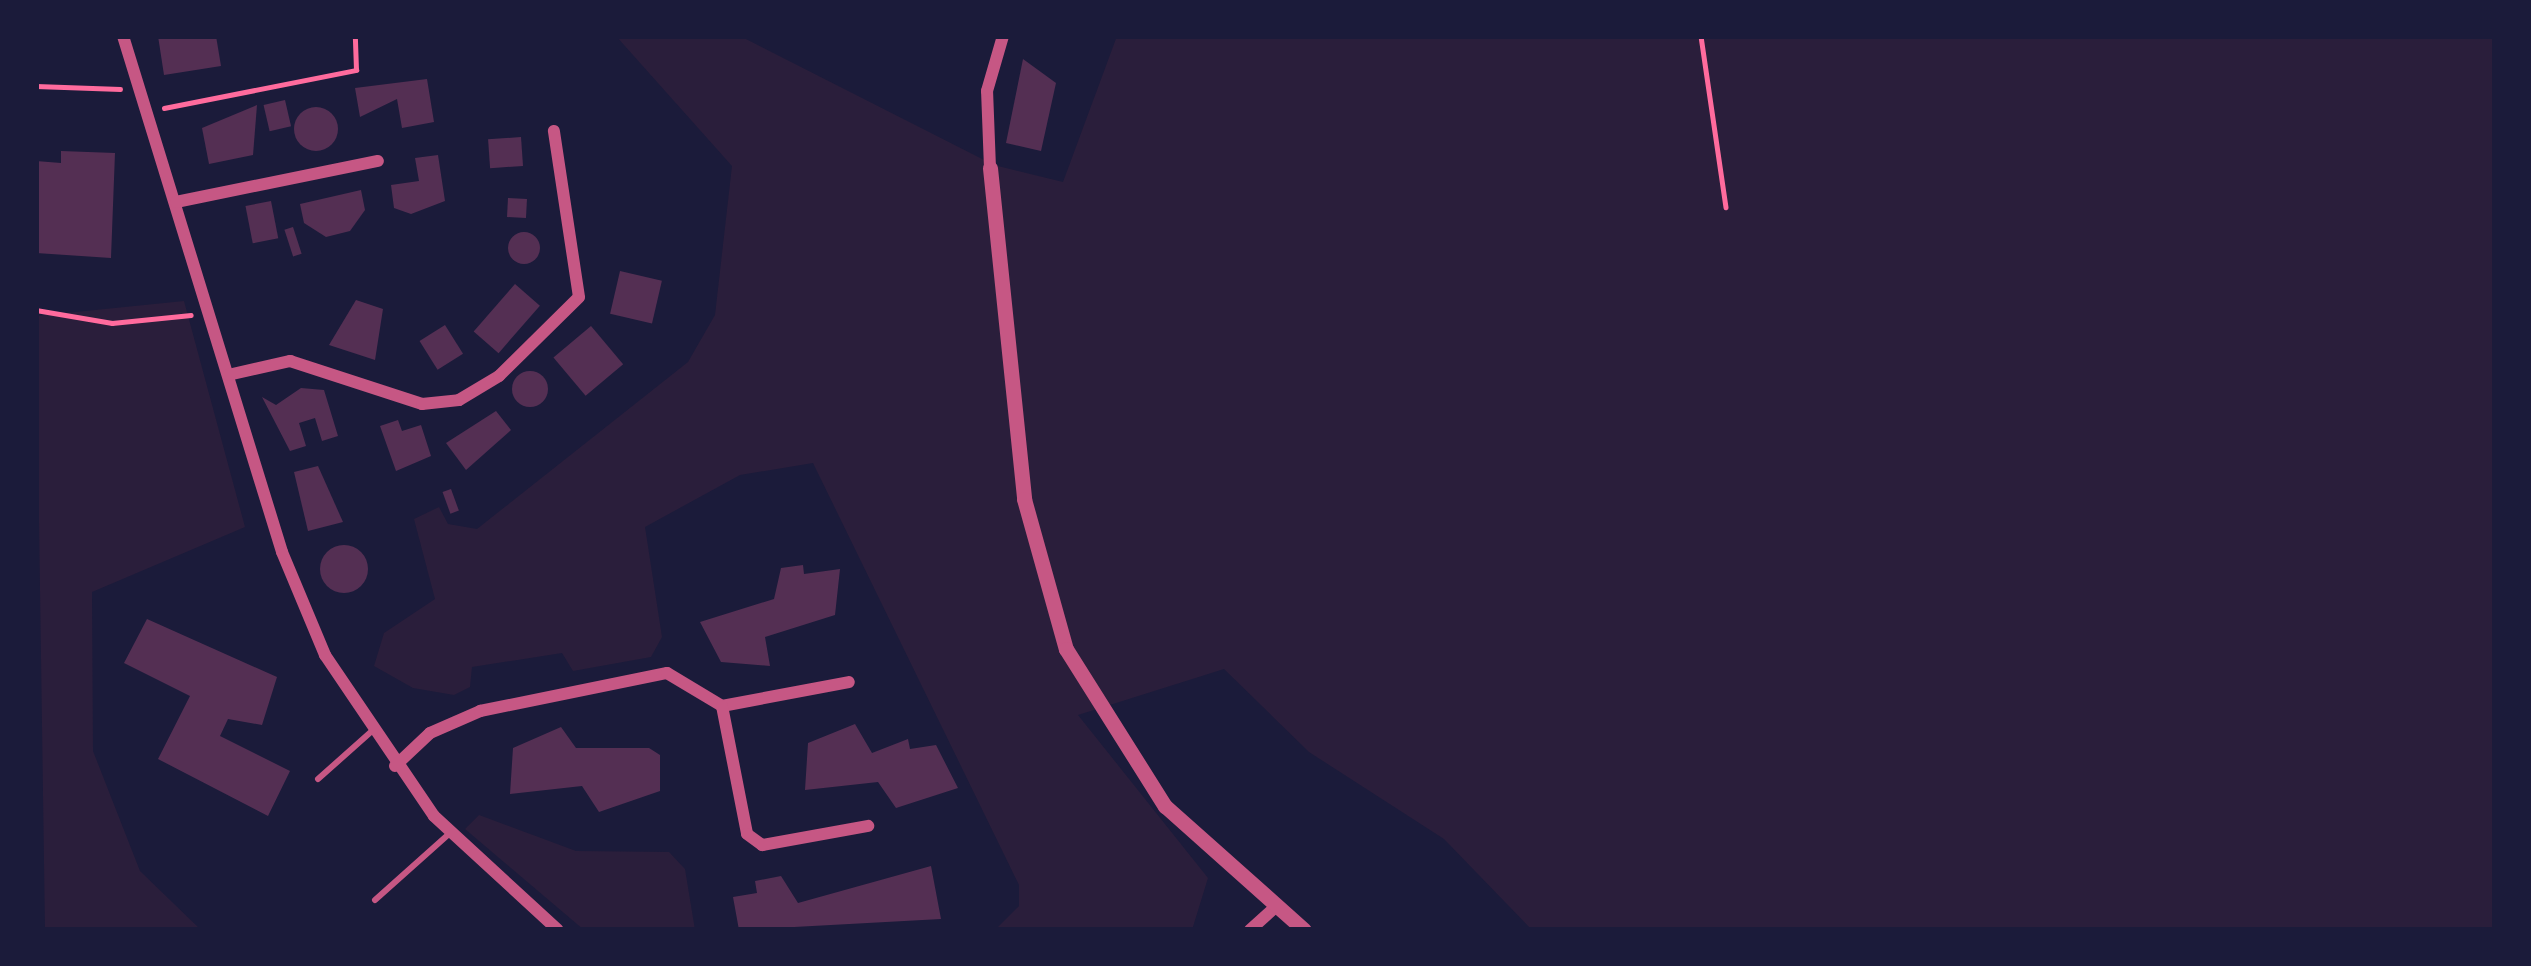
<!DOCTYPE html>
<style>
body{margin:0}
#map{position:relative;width:2531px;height:966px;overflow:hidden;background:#1b1b3a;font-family:Commissioner,sans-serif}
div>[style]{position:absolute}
.green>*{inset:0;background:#2a1e3b}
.building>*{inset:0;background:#542f53;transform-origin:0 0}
.round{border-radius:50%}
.path>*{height:4.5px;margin:-2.25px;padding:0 2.25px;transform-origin:2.25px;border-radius:2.25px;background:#ff6b9d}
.service>*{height:6px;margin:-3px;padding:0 3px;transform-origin:3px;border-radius:3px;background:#c65784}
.minor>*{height:12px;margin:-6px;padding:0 6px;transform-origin:6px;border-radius:6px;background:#c65784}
.tertiary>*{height:15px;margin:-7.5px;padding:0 7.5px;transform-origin:7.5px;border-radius:7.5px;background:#c65784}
span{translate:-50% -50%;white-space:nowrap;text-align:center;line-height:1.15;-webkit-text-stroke:9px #1b1b3a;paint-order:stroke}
.frame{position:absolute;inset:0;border:39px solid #1b1b3a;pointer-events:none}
</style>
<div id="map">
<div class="green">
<i style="clip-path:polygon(616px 36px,740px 36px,994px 165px,1063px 182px,1117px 36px,2495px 36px,2495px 930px,1532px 930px,1444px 839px,1309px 752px,1224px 669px,1078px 715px,1208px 878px,1192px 930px,995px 930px,1019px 906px,1019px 885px,813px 463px,740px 475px,645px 527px,662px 637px,651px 657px,573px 671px,562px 653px,472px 667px,470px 687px,454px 695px,413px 688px,374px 666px,384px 633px,435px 599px,414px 519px,439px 507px,448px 524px,477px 529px,688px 362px,715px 315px,732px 166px)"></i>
<i style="clip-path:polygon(184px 301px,245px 527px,92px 592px,93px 751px,140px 871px,201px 930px,45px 930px,36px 316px)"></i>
<i style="clip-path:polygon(479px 815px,576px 851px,669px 852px,685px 869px,695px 930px,584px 930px,465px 829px)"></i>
</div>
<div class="building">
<i style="clip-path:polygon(158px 36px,216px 36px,221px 66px,164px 75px)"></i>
<i style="clip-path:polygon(1023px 59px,1056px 83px,1041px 151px,1006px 143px)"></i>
<i style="clip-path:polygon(427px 79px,434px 122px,402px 128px,397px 99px,360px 117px,355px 88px)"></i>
<i style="left:285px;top:100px;width:27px;height:22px;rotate:77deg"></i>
<i style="clip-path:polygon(257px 105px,253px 155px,209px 164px,202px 128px)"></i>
<i class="round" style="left:294px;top:107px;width:44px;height:44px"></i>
<i style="left:521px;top:137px;width:29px;height:33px;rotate:86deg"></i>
<i style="clip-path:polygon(61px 151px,115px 153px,111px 258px,36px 253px,36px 161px,61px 163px)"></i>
<i style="clip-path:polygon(438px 155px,445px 201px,411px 214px,394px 208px,391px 185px,419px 181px,415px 158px)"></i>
<i style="clip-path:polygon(361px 190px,365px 210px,350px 231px,326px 237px,304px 223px,300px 204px)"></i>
<i style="left:508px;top:198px;width:19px;height:19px;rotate:3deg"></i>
<i style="left:271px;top:201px;width:38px;height:26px;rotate:79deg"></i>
<i style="left:293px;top:227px;width:28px;height:9px;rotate:72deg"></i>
<i class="round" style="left:508px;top:232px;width:32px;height:32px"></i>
<i style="left:620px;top:271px;width:43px;height:44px;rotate:13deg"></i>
<i style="left:515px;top:284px;width:33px;height:63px;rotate:41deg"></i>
<i style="clip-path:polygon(356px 300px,383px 309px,375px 360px,329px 345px)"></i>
<i style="left:445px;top:325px;width:34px;height:30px;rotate:58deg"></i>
<i style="left:591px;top:326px;width:50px;height:49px;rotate:50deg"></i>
<i class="round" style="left:512px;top:371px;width:36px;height:36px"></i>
<i style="clip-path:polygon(301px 388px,324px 390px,338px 436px,322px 441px,315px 418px,299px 423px,306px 446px,290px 451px,262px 397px,276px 405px)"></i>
<i style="clip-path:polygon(496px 411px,511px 430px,466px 470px,446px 443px)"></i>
<i style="clip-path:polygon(398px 420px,402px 431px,421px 425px,431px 456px,396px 471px,380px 426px)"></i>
<i style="clip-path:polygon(318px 466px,343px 522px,308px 531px,294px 472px)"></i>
<i style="left:451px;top:489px;width:23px;height:9px;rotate:70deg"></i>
<i class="round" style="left:320px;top:545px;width:48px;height:48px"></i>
<i style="clip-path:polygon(803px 565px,804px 574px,840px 569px,835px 615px,765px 637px,770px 666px,721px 662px,700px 622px,774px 599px,781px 568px)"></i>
<i style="clip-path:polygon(147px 619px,277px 677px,262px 725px,228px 719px,220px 736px,290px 771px,268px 816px,158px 759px,190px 696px,124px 663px)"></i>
<i style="clip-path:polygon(855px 724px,872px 753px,908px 739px,910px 749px,936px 745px,958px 788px,896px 808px,878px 782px,805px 790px,808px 743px)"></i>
<i style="clip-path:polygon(561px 727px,576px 748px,649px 748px,660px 755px,660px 791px,599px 812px,582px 786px,510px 794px,513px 748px)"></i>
<i style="clip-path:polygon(931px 866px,941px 919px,739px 930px,733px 897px,757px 893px,755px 881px,781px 876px,798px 903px)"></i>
</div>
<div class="path">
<i style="left:1701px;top:36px;width:173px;rotate:81.7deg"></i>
<i style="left:36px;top:86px;width:84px;rotate:2deg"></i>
<i style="left:164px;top:108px;width:196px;rotate:-11.2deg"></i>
<i style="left:356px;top:70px;width:34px;rotate:-92deg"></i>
<i style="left:36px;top:310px;width:77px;rotate:9.7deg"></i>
<i style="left:112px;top:323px;width:79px;rotate:-5.8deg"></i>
</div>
<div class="service">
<i style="left:318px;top:779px;width:71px;rotate:-41.6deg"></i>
<i style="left:375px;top:900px;width:101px;rotate:-41.8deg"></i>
</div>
<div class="minor">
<i style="left:123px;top:36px;width:540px;rotate:72.87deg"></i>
<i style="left:282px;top:552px;width:112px;rotate:67.3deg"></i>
<i style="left:325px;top:655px;width:194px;rotate:55.9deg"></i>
<i style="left:434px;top:816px;width:168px;rotate:42.6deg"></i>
<i style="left:990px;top:168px;width:77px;rotate:-92.2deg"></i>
<i style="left:987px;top:91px;width:57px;rotate:-73.8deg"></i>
<i style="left:176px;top:202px;width:206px;rotate:-11.5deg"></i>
<i style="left:228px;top:375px;width:64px;rotate:-12.7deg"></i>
<i style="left:290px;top:361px;width:139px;rotate:18deg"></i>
<i style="left:422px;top:404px;width:37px;rotate:-6deg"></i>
<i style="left:459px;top:400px;width:47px;rotate:-31deg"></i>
<i style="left:499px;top:376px;width:112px;rotate:-44.6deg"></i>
<i style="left:579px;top:297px;width:168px;rotate:-98.6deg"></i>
<i style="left:722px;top:706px;width:129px;rotate:-10.7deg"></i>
<i style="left:395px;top:766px;width:48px;rotate:-43.3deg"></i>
<i style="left:430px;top:733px;width:55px;rotate:-23.7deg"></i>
<i style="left:480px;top:711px;width:191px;rotate:-11.5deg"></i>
<i style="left:667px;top:673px;width:64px;rotate:31deg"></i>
<i style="left:722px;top:706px;width:130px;rotate:78.9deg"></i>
<i style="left:747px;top:834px;width:19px;rotate:36deg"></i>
<i style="left:762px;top:845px;width:108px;rotate:-10.2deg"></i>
<i style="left:1250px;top:930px;width:36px;rotate:-42deg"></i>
</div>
<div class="tertiary">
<i style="left:990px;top:168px;width:333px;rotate:84.1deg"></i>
<i style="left:1024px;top:499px;width:156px;rotate:74.4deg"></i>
<i style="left:1066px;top:649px;width:186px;rotate:57.8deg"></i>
<i style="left:1165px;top:806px;width:186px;rotate:41.7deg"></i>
</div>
<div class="frame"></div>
</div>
